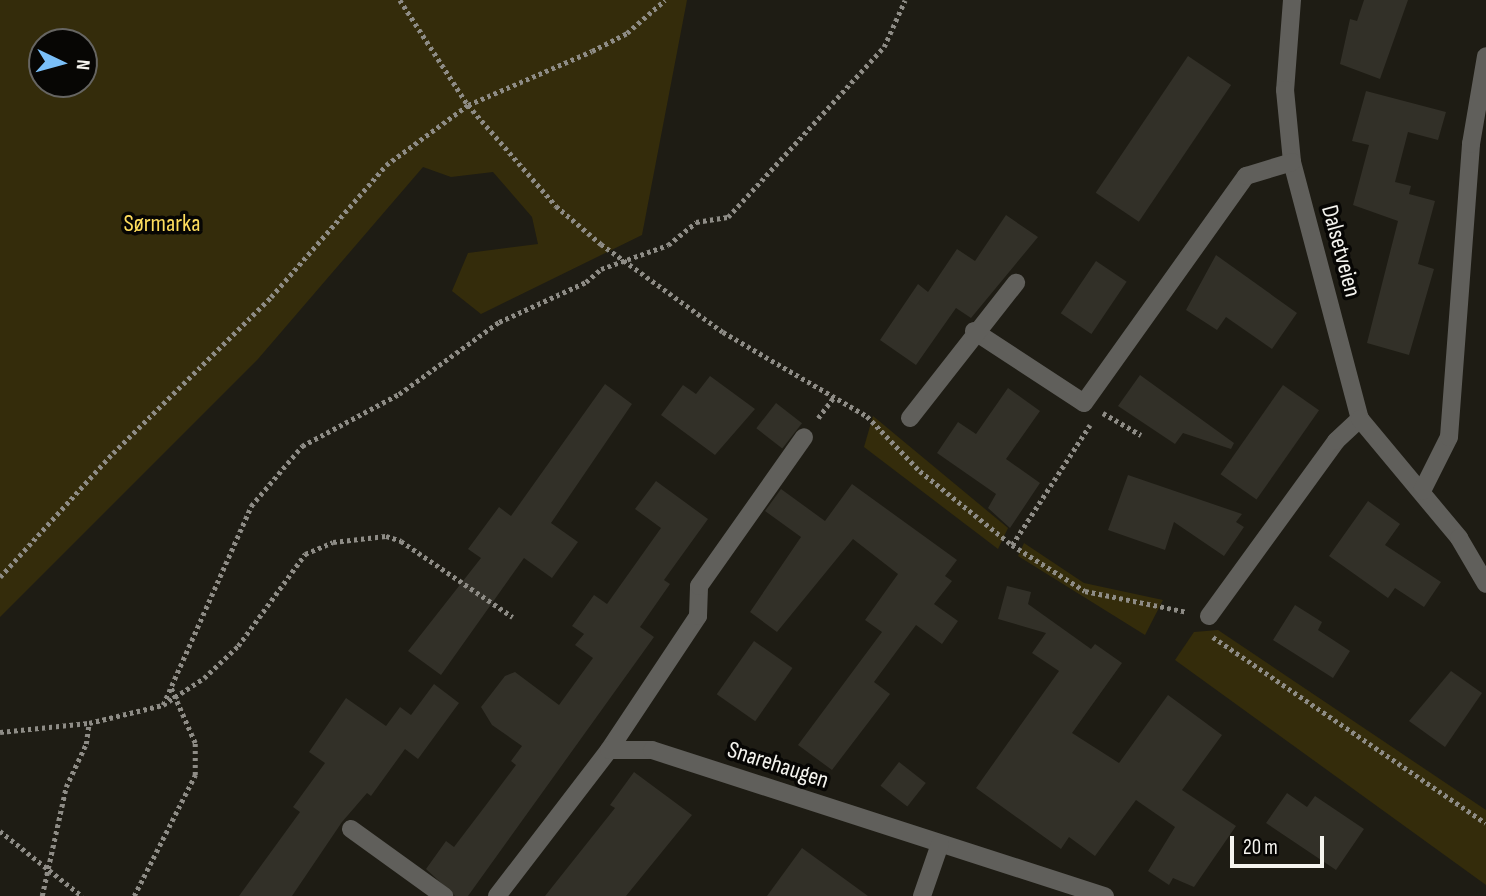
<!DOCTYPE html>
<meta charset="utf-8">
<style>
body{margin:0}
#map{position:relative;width:1486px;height:896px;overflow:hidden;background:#1e1c14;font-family:"Sofia Sans Condensed",sans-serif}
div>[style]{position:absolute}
.green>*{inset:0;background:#342c0b}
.building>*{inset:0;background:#323028;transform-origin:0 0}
.path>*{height:4.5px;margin-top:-2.25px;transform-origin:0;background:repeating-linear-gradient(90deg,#8e8c86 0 3.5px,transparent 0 7px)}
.lane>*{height:18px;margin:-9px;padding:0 9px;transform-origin:9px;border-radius:9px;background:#605f5b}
.street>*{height:18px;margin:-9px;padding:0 9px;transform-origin:9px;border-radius:9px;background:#605f5b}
span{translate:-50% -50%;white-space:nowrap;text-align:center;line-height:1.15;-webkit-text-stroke:7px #070604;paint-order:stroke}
.park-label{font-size:24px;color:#fedd5d}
.street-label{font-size:24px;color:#f5f4ef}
.north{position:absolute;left:28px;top:28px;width:70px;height:70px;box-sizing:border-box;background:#070604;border:2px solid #666562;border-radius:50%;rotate:95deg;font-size:19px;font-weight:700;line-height:28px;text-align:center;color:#f5f4ef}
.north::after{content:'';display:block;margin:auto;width:24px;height:32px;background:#7abff8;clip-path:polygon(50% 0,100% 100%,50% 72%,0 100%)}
.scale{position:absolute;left:1230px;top:836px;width:94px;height:32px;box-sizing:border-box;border:4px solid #f5f4ef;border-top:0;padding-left:9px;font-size:21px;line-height:24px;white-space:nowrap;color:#f5f4ef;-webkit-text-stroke:5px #070604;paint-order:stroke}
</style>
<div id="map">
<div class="green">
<i style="clip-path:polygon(evenodd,0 0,687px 0,642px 235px,481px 314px,452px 291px,468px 253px,538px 244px,532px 217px,493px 172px,451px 177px,423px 167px,258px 359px,0 617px,0 0,42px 42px,84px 42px,84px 84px,42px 84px,42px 42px)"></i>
<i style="clip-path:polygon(873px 416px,1008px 528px,998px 549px,864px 447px)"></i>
<i style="clip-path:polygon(1024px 543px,1084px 583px,1163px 600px,1145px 635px,1018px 556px)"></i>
<i style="clip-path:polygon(1218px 630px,1486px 810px,1486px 885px,1175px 660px,1194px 632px)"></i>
</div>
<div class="building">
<i style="clip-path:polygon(1364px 0,1408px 0,1380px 79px,1340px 64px,1350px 19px,1357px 21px)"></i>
<i style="left:1188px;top:56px;width:52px;height:165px;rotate:34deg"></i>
<i style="clip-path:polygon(1366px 91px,1446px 112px,1438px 140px,1408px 132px,1395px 182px,1411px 186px,1409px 194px,1435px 201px,1418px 264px,1434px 269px,1409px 355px,1367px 343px,1398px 221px,1353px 205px,1369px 145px,1352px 141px)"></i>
<i style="clip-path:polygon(1006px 215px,1038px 237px,971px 318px,956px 308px,916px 365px,880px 340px,918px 284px,928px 292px,957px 249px,975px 261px)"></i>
<i style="clip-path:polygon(1216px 255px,1297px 313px,1272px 349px,1226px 317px,1217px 330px,1186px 310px)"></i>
<i style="left:1096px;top:261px;width:37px;height:63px;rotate:34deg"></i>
<i style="clip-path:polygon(1140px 375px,1234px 443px,1231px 449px,1183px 433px,1175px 444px,1118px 406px)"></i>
<i style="clip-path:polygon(710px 376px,755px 409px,715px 455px,661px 415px,683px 385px,696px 394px)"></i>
<i style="clip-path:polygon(605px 384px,632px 404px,551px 523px,578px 542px,552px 578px,524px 558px,441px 675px,408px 651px,481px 558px,468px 549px,499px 507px,511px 516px)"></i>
<i style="left:1283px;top:385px;width:44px;height:109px;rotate:35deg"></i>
<i style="clip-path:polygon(1008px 388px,1040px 411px,1006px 459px,1040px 483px,1010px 528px,988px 508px,996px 494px,937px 453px,958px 422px,976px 434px)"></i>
<i style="left:776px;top:403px;width:33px;height:32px;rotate:38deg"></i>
<i style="clip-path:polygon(1128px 475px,1242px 514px,1236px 522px,1244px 527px,1224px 556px,1174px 522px,1165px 550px,1108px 530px)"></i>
<i style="clip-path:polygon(656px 481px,708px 519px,664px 580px,670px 584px,640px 627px,654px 637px,468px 896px,455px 896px,426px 869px,446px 841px,454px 847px,486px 805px,516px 765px,511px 761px,522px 746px,492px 725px,481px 707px,505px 676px,515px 672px,559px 705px,593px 658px,575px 645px,584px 634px,572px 626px,594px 595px,607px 604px,661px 528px,635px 509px)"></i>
<i style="clip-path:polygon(852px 484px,957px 560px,945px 576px,952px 581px,934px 604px,958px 621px,942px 644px,916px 625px,874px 682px,890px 694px,832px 770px,798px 745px,882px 632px,865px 620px,898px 574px,853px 539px,777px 632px,750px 612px,801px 537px,765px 511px,781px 489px,825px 521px)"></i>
<i style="clip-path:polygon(1368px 501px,1400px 524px,1385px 545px,1441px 582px,1424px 607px,1395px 588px,1388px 598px,1329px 556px)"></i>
<i style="clip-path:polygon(1007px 586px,1031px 592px,1028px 604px,1091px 649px,1095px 644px,1122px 663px,1072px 733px,1119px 763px,1168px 695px,1222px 735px,1182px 790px,1236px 826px,1194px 887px,1173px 878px,1169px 885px,1148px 871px,1175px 827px,1136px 800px,1095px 856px,1069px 837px,1061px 849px,976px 788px,1059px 671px,1032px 653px,1046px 633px,998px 619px)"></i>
<i style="clip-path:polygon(1295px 605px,1322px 622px,1318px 630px,1350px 651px,1333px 678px,1273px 640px)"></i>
<i style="left:754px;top:641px;width:47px;height:65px;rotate:35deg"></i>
<i style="clip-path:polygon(1451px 671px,1482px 693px,1445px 747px,1409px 721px)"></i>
<i style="clip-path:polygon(434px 684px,459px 703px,418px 759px,405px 749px,371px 796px,367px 793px,342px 822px,292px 896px,239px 896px,300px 812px,293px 807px,325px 763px,309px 752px,346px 698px,386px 726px,400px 707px,411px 715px)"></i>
<i style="left:899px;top:762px;width:34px;height:30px;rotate:38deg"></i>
<i style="clip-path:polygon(634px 772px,692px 815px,626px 896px,545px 896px,615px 808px,610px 805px)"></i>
<i style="clip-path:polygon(1287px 793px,1307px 807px,1315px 796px,1364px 829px,1336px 870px,1266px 823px)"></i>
<i style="clip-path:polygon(802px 848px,868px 896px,767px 896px)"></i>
</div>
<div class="path">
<i style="left:400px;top:0;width:125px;rotate:57.1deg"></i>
<i style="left:468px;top:105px;width:134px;rotate:48.9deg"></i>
<i style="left:556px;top:206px;width:59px;rotate:40.2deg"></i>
<i style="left:601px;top:244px;width:150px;rotate:35.8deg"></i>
<i style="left:723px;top:332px;width:167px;rotate:30.3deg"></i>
<i style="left:867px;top:416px;width:76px;rotate:46.1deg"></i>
<i style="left:920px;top:471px;width:118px;rotate:38.8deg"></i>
<i style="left:1012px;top:545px;width:86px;rotate:32.2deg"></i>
<i style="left:1085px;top:591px;width:104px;rotate:11.6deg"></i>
<i style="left:1103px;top:413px;width:44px;rotate:30.1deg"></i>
<i style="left:818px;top:418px;width:26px;rotate:-53deg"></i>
<i style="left:1012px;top:545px;width:143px;rotate:-57deg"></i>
<i style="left:0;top:577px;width:168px;rotate:-47.7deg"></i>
<i style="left:113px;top:453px;width:222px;rotate:-44.6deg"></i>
<i style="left:271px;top:297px;width:175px;rotate:-48.9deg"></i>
<i style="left:386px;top:165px;width:102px;rotate:-36.2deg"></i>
<i style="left:468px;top:105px;width:135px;rotate:-23.5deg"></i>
<i style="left:592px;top:51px;width:39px;rotate:-27deg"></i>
<i style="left:627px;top:33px;width:50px;rotate:-41deg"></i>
<i style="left:1213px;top:637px;width:330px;rotate:34.3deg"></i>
<i style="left:163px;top:705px;width:218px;rotate:-66.1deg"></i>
<i style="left:251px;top:506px;width:79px;rotate:-49.6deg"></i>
<i style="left:302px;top:446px;width:110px;rotate:-28.2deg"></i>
<i style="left:399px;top:394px;width:123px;rotate:-35.8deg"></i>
<i style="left:499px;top:322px;width:96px;rotate:-24.7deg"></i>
<i style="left:586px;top:282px;width:20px;rotate:-41deg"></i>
<i style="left:601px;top:269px;width:71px;rotate:-19.7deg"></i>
<i style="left:668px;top:245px;width:36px;rotate:-39deg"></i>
<i style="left:696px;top:222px;width:32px;rotate:-9deg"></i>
<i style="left:728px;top:217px;width:231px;rotate:-47.5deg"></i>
<i style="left:884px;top:47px;width:51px;rotate:-65.9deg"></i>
<i style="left:0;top:732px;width:89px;rotate:-5.8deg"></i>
<i style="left:89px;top:723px;width:76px;rotate:-13.7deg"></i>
<i style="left:163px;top:705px;width:49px;rotate:-33.4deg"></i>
<i style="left:204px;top:678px;width:47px;rotate:-43.3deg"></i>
<i style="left:238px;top:646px;width:114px;rotate:-53.9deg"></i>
<i style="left:305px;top:554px;width:30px;rotate:-23deg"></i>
<i style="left:333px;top:542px;width:53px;rotate:-6.5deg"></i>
<i style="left:386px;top:536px;width:16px;rotate:18deg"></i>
<i style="left:401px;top:541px;width:135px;rotate:34.2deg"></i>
<i style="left:0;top:831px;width:105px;rotate:38.4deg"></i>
<i style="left:42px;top:896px;width:112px;rotate:-77.6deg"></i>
<i style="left:66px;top:787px;width:47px;rotate:-65.1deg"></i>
<i style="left:86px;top:744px;width:21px;rotate:-82deg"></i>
<i style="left:134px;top:896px;width:136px;rotate:-63.2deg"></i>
<i style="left:195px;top:775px;width:32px;rotate:-90deg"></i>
<i style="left:195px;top:743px;width:62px;rotate:-113.7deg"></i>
</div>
<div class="lane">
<i style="left:1209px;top:616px;width:216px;rotate:-54deg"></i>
<i style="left:1336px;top:441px;width:33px;rotate:-43deg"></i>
</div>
<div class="street">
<i style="left:1292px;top:0;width:90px;rotate:94.4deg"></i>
<i style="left:1285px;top:90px;width:72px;rotate:84.4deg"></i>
<i style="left:1292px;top:162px;width:266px;rotate:75.2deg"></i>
<i style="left:1360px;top:419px;width:155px;rotate:50.2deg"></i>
<i style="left:1459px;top:538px;width:53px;rotate:59.6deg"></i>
<i style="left:974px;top:331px;width:131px;rotate:33.2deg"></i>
<i style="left:1084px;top:403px;width:279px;rotate:-54.5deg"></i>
<i style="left:1246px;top:176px;width:48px;rotate:-16.9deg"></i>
<i style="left:910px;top:418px;width:172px;rotate:-51.9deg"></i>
<i style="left:1422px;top:491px;width:60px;rotate:-63.4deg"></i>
<i style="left:1449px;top:437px;width:294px;rotate:-85.7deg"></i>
<i style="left:1471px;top:144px;width:89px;rotate:-80.3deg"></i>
<i style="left:609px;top:750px;width:161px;rotate:-56.4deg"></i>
<i style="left:698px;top:616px;width:30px;rotate:-88deg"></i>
<i style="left:699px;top:586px;width:182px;rotate:-54.8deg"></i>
<i style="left:351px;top:829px;width:115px;rotate:35.8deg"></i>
<i style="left:497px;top:896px;width:184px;rotate:-52.5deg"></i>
<i style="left:609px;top:750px;width:43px"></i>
<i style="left:652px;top:750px;width:476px;rotate:17.9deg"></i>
<i style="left:922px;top:896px;width:55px;rotate:-70.9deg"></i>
</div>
<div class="park-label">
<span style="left:162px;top:224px">Sørmarka</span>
</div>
<div class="street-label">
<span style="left:1341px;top:251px;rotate:75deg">Dalsetveien</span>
<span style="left:778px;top:765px;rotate:18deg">Snarehaugen</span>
</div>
<div class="north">N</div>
<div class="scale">20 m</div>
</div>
